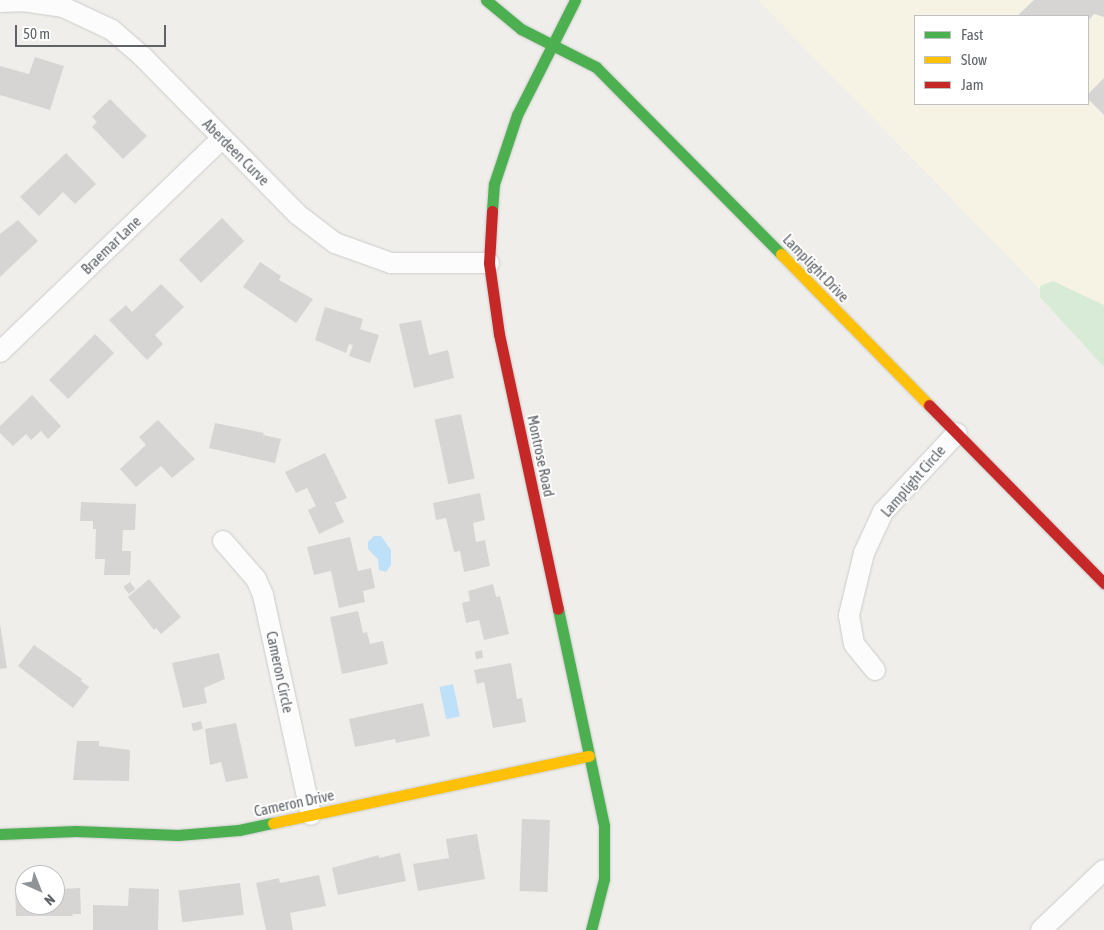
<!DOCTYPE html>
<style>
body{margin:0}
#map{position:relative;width:1104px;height:930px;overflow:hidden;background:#efeeea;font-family:"Asap Condensed",sans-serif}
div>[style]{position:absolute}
.commercial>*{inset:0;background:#f7f3e4}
.green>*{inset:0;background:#d8ebd6}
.water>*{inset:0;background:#bfe0f9;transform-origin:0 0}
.building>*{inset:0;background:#d6d5d3;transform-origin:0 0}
.roads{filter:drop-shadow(0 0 1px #cbcccc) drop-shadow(0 0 1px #cbcccc)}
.street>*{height:20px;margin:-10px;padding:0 10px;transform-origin:10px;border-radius:10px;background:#fdfcfc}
.fast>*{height:11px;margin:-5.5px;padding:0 5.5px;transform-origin:5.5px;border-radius:5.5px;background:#4caf50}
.slow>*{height:11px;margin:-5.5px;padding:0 5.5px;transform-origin:5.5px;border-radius:5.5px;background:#ffc107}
.jam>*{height:11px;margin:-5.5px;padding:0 5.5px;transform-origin:5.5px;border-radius:5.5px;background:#c62828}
span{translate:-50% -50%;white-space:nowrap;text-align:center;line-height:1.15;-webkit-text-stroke:4px #fff;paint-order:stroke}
.street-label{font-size:15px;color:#5f6368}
.legend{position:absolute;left:914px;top:15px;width:175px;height:90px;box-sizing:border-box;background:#fff;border:1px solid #bfc1c3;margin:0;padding:6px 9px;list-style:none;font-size:15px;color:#5f6368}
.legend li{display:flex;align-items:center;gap:10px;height:25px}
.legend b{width:25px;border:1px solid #bfc1c3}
.north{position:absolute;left:15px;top:865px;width:50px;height:50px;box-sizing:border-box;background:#fff;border:1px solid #bfc1c3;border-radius:50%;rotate:136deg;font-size:14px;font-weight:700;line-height:20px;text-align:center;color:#5f6368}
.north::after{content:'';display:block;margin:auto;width:18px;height:22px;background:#919496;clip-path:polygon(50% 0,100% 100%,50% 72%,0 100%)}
.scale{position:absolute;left:15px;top:25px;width:151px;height:22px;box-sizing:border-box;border:2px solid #5f6368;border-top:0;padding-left:6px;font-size:15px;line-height:18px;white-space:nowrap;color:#5f6368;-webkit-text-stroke:4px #fff;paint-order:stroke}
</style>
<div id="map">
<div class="commercial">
<i style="clip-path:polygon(evenodd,758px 0,1104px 0,1104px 355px,758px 0,915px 16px,1088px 16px,1088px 104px,915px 104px,915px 16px)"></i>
</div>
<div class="green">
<i style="clip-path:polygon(1053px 281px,1104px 305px,1104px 367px,1040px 297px,1040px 286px)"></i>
</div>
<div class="water">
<i style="clip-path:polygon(374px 536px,381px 536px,391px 550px,391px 565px,386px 572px,379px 570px,378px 559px,368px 549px,368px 542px)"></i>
<i style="left:453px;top:684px;width:33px;height:14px;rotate:78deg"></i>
</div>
<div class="building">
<i style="clip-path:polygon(1034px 0,1104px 0,1104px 17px,1094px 14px,1088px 21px,1088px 16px,1017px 16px)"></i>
<i style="clip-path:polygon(35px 57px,64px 66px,50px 110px,0 95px,0 66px,29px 74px)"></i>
<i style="clip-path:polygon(1104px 78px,1104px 115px,1088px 99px,1088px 94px)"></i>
<i style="clip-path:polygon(110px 99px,147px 136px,123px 159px,92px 127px,97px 122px,92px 117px)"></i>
<i style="clip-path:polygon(66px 153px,96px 184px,75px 204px,63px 192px,39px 216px,20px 197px)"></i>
<i style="left:222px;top:218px;width:32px;height:60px;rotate:46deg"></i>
<i style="clip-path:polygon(18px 220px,38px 241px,0 277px,0 234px)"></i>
<i style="clip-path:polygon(260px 262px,281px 276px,279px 280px,313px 299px,296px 323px,243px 287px)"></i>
<i style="clip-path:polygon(161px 284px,184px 307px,155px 335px,163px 344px,147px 360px,109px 320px,126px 305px,132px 312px)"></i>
<i style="clip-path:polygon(325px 307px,363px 319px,360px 329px,379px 335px,370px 363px,349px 356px,353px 345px,349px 344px,346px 353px,315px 340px)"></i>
<i style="clip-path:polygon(421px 320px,429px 355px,448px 350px,454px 378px,414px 388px,399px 324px)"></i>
<i style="left:95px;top:334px;width:27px;height:65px;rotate:45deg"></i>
<i style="clip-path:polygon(32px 395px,61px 426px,48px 439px,41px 431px,31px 440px,26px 434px,13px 446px,0 433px,0 426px)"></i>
<i style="left:461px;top:414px;width:66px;height:27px;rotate:78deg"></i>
<i style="clip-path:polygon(158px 420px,195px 459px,172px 478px,161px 466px,136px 487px,120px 469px,146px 445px,139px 437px)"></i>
<i style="clip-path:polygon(215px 423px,264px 433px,263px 435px,281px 439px,275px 463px,209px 448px)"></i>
<i style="clip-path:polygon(325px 453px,347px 498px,335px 503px,344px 522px,319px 534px,308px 510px,316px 506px,307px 488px,296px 493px,285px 472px)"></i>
<i style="clip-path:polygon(480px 493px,485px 520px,473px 523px,476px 542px,485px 540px,490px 566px,464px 572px,460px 551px,454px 552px,446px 518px,436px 520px,433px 503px)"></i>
<i style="clip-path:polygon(81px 502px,136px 504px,135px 530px,123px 530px,122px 551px,131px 551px,130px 575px,104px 575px,105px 559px,95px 559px,96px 529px,93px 529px,93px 521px,80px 521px)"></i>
<i style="clip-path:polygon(350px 537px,358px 571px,371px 568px,375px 588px,363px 591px,365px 602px,339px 608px,331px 571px,314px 575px,307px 547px)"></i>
<i style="clip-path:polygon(149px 579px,181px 617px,161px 634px,156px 628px,154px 630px,128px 597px)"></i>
<i style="left:130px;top:582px;width:9px;height:8px;rotate:54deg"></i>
<i style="clip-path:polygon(493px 584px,496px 597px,500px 596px,509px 634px,484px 640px,479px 620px,466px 623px,462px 603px,470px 601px,468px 591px)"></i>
<i style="clip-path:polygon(358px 611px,363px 633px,367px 632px,370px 644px,383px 641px,388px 664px,342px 674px,330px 617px)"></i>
<i style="clip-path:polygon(0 624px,7px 668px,0 669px)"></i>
<i style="clip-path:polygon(34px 645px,82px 679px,81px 681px,89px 687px,73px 708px,18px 666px)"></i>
<i style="clip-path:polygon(482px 650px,483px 658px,476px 659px,475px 652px)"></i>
<i style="clip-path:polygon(219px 653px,225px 679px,204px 688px,207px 703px,183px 708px,172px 663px)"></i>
<i style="clip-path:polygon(511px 663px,517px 699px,522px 698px,526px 722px,493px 728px,484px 682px,477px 684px,474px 670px)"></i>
<i style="clip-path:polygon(423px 703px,430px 736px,396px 743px,395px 739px,355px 747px,349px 719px)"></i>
<i style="left:201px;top:721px;width:8px;height:10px;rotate:76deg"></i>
<i style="clip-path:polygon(236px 723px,248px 778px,226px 782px,221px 762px,210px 765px,205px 729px)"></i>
<i style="clip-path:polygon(77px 741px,99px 741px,99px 746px,130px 750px,129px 781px,73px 780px)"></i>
<i style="left:522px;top:819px;width:28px;height:72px;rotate:2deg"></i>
<i style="clip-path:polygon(477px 834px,485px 879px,418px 891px,413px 864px,449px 858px,446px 839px)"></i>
<i style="clip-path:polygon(400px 853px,406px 881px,338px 895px,332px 868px,379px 855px,379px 858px)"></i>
<i style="clip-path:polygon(319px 875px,326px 906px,290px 913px,293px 930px,266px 930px,256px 883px,279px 878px,280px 883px)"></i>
<i style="left:240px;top:883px;width:32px;height:62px;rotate:83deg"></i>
<i style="clip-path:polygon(55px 884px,58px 884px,58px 889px,80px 888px,81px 914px,72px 914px,73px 916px,16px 916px,15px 888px,25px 888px,25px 905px,55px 905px)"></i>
<i style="clip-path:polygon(129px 888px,159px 889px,158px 930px,93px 930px,93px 905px,128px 906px)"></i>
</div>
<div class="roads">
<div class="street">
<i style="left:0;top:2px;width:23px;rotate:-2deg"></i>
<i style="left:23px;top:1px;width:40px;rotate:8.5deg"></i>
<i style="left:63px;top:7px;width:54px;rotate:25.1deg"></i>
<i style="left:112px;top:30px;width:40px;rotate:41deg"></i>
<i style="left:142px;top:56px;width:221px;rotate:45.5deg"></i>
<i style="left:297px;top:214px;width:48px;rotate:37.3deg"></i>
<i style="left:335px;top:243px;width:59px;rotate:19.7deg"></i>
<i style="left:391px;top:263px;width:98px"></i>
<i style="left:0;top:352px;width:308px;rotate:-43.9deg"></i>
<i style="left:223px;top:541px;width:50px;rotate:49deg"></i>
<i style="left:256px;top:579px;width:17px;rotate:66deg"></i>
<i style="left:263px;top:595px;width:225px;rotate:77.7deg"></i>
<i style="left:875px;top:670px;width:33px;rotate:-129deg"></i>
<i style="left:854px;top:644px;width:29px;rotate:-100deg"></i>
<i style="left:849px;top:615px;width:64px;rotate:-76.4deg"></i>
<i style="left:864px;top:553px;width:45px;rotate:-65.1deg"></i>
<i style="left:883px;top:512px;width:108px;rotate:-46.9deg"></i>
<i style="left:1041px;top:930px;width:87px;rotate:-43.6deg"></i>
</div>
<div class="fast">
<i style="left:486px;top:0;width:45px;rotate:39.6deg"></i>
<i style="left:521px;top:29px;width:84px;rotate:26.9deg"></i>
<i style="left:596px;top:67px;width:263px;rotate:45.3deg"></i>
<i style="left:492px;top:211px;width:27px;rotate:-86deg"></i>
<i style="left:494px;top:184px;width:73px;rotate:-71.6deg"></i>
<i style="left:517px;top:115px;width:129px;rotate:-63.2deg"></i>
<i style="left:558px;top:609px;width:222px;rotate:78deg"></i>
<i style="left:604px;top:826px;width:53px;rotate:90deg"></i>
<i style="left:604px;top:879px;width:53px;rotate:104.3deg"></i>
<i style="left:0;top:834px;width:76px;rotate:-2.3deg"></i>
<i style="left:76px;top:831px;width:102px;rotate:2.2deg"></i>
<i style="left:178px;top:835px;width:61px;rotate:-4.7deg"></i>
<i style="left:239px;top:830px;width:35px;rotate:-12deg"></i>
</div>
<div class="slow">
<i style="left:781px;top:254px;width:211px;rotate:45.6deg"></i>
<i style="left:273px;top:823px;width:323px;rotate:-12deg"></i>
</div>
<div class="jam">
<i style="left:492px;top:211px;width:52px;rotate:93.3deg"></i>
<i style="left:489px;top:263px;width:72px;rotate:82deg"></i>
<i style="left:499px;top:334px;width:281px;rotate:77.9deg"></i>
<i style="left:929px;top:405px;width:250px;rotate:45.5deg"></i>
</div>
</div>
<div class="street-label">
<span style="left:236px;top:152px;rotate:45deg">Aberdeen Curve</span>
<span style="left:111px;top:245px;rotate:-44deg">Braemar Lane</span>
<span style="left:816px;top:268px;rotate:46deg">Lamplight Drive</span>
<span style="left:541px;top:456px;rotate:78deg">Montrose Road</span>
<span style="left:913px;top:481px;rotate:-49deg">Lamplight Circle</span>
<span style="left:280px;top:672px;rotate:78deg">Cameron Circle</span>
<span style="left:294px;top:803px;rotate:-12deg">Cameron Drive</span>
</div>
<ul class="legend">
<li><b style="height:6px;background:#4caf50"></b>Fast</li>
<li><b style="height:6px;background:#ffc107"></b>Slow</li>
<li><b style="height:6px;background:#c62828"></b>Jam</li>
</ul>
<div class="north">N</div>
<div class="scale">50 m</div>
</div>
